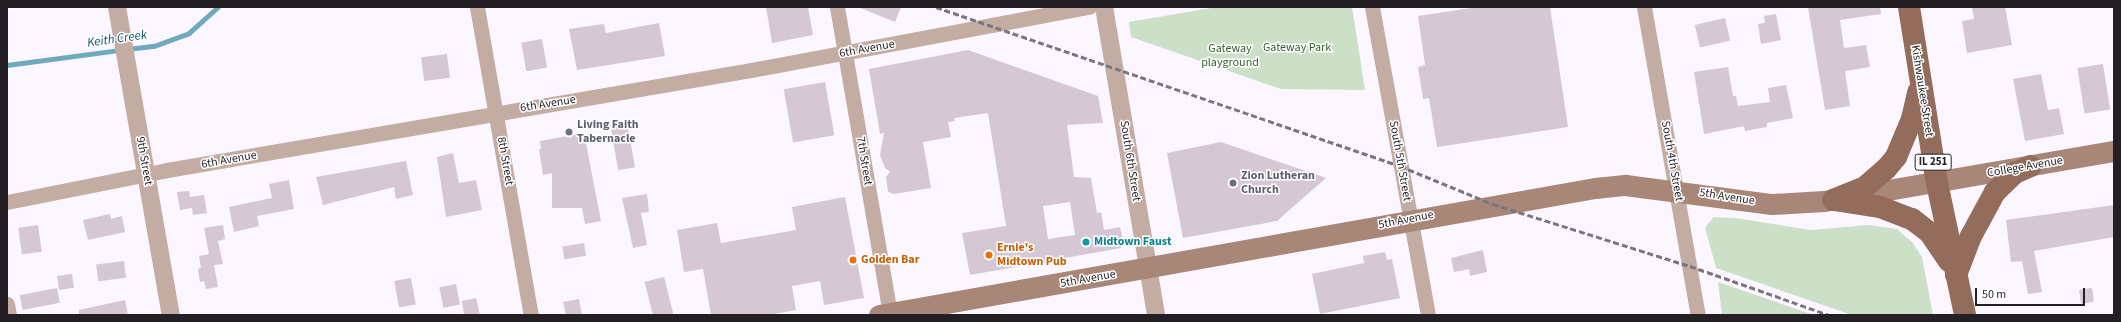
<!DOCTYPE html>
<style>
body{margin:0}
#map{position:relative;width:2121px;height:322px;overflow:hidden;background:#fbf6ff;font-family:"Source Sans 3",sans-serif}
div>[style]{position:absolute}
.green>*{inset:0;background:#cbe0c6}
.stream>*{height:4.5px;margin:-2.25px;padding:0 2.25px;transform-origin:2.25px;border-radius:2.25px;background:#6fa9bd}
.building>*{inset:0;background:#d5c7d4;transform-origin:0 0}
.minor>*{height:15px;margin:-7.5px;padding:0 7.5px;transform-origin:7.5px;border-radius:7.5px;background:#c3aca2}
.tertiary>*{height:18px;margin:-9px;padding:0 9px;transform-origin:9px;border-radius:9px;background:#c3aca2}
.secondary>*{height:21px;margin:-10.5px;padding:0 10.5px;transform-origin:10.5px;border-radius:10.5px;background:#a88779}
.primary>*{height:22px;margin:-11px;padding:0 11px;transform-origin:11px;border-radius:11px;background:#946c5b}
.rail>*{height:3px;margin-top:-1.5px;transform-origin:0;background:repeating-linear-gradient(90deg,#7b767e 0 6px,transparent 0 9px)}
.dots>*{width:11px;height:11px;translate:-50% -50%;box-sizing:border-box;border:2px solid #fff;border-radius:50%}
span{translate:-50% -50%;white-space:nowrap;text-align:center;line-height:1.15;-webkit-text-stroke:3px #fff;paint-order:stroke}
.shield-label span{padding:1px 3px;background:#fff;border:1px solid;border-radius:3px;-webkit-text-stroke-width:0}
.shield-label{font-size:11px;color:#231f25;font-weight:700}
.park-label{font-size:12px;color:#37632c}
.street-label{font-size:12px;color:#231f25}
.worship-label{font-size:12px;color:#5b616d;font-weight:700}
.left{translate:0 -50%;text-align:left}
.culture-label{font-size:12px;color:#0d838f;font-weight:700}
.food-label{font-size:12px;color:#c56008;font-weight:700}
.water-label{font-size:13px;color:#095a70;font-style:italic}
.frame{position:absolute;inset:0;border:8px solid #231f25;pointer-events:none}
.scale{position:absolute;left:1975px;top:288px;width:110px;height:18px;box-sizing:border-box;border:2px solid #231f25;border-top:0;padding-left:5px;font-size:12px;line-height:14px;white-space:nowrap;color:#231f25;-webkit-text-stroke:3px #fff;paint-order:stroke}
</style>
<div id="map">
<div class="green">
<i style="clip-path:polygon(1217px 7px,1352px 7px,1365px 90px,1281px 89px,1131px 37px,1129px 22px)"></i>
<i style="clip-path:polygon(1714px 217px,1735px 218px,1811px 230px,1868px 225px,1897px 229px,1913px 243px,1922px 257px,1933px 315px,1852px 315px,1716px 268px,1706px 231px,1706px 226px)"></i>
<i style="clip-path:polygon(1718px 282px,1814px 315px,1722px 315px)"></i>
</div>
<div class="stream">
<i style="left:128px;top:49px;width:26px;rotate:-7deg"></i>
<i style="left:154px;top:46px;width:37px;rotate:-20deg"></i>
<i style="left:189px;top:33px;width:39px;rotate:-42deg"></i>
<i style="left:7px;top:65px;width:114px;rotate:-7.6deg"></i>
</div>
<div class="building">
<i style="clip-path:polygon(766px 7px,808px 7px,813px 35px,772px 43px)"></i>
<i style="clip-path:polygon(858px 7px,901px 7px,895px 22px)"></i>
<i style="clip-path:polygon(1478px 7px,1550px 7px,1568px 127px,1437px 147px,1429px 98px,1423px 99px,1418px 67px,1425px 65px,1418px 16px)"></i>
<i style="clip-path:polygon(1808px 7px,1880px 7px,1881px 14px,1840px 20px,1844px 48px,1866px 45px,1870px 67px,1845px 71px,1850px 106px,1825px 110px)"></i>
<i style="clip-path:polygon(1972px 7px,2005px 7px,2012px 45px,1967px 53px,1962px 21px,1974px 19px)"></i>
<i style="clip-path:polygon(1776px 14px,1781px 40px,1761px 44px,1758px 24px,1765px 23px,1764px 16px)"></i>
<i style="left:1725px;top:18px;width:23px;height:31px;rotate:77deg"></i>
<i style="clip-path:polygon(659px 23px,665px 56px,577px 70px,569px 29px,604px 24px,606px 33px)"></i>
<i style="left:542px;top:39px;width:29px;height:21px;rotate:80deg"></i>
<i style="clip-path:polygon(evenodd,968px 50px,1098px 96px,1103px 123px,1067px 125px,1074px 177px,1091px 178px,1097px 213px,1101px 212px,1104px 230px,1120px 227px,1124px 244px,1121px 248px,970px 275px,962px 233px,1006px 226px,988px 113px,954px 118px,955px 121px,948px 122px,951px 137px,923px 142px,931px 188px,894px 194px,888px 192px,886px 177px,890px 172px,885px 168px,880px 155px,884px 133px,880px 134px,869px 69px,968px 50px,1070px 202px,1075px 235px,1048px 239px,1043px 206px,1070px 202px)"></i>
<i style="left:447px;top:54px;width:24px;height:26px;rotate:83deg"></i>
<i style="left:2103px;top:64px;width:46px;height:26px;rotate:81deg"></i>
<i style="clip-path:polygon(1728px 67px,1733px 96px,1736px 96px,1738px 106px,1770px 102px,1768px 88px,1786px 85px,1793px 118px,1767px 123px,1767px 127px,1745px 131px,1744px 126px,1704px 134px,1694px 72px)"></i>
<i style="clip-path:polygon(2041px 74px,2048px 110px,2059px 108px,2064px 134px,2025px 141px,2013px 79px)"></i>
<i style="left:825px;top:82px;width:54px;height:42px;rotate:80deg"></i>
<i style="left:627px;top:122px;width:46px;height:17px;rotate:80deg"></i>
<i style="clip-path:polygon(584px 133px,601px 221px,585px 224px,582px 208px,552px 208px,552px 173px,543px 175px,539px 149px,541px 149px,540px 141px)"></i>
<i style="clip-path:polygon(1221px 142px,1326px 178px,1277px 221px,1183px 238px,1167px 153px)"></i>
<i style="clip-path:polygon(453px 153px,459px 183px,476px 180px,482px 210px,446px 217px,437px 157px)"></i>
<i style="clip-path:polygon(406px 161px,413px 195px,396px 199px,394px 187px,323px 205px,316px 177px)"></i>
<i style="clip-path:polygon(289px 180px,294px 209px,257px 216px,259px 226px,234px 232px,229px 207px,272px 198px,269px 184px)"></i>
<i style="clip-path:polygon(189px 191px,190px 197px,204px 195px,207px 213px,193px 215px,192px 208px,180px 210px,177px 192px)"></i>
<i style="clip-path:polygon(647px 194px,649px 212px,641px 213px,647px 245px,633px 248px,622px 198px)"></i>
<i style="clip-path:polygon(845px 197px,864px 298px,824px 305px,820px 281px,792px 286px,796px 310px,769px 315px,711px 315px,703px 269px,684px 272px,677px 230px,717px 223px,721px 243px,796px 230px,792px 207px)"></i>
<i style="clip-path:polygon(2114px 205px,2114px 237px,2034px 251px,2042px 292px,2028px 294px,2022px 261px,2011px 262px,2006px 220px)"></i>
<i style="clip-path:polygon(110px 214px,111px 219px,122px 216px,125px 232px,88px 240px,83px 220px)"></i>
<i style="left:38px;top:225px;width:27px;height:20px;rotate:82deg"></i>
<i style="clip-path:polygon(223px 225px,225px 239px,218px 241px,223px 264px,214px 265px,218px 287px,206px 289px,204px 281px,200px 282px,198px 269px,201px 268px,199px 256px,209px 254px,204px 228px)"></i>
<i style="left:584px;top:243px;width:13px;height:22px;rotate:81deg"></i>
<i style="clip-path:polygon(1483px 250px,1487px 272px,1470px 276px,1469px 269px,1454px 272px,1451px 258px)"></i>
<i style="clip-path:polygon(1385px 252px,1387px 260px,1392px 259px,1400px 298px,1320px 314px,1312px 274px,1364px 263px,1363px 256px)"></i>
<i style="left:124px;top:261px;width:17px;height:28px;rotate:83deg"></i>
<i style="left:72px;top:274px;width:14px;height:15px;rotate:82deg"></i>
<i style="left:664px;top:277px;width:38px;height:20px;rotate:76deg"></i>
<i style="left:411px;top:278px;width:27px;height:17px;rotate:80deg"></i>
<i style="left:456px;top:284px;width:21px;height:17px;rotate:79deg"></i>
<i style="left:57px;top:288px;width:15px;height:38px;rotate:79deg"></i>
<i style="left:2092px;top:288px;width:14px;height:13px;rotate:82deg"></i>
<i style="clip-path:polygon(476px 298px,480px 315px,464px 315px,462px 301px)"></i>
<i style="clip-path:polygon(579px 299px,582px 315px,566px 315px,563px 302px)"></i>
<i style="clip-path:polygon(125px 300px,128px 315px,79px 315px,79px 310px)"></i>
</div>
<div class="minor">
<i style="left:477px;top:7px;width:313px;rotate:80.1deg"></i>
<i style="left:837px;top:7px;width:313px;rotate:80.2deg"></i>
<i style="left:1372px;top:7px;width:313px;rotate:79.7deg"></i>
<i style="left:1644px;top:7px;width:313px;rotate:80.1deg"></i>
<i style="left:7px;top:202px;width:163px;rotate:-11.3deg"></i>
<i style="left:167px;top:170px;width:592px;rotate:-9.72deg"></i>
<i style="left:751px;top:70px;width:344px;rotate:-10.6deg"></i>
<i style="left:7px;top:304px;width:11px;rotate:80deg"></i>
</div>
<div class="tertiary">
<i style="left:117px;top:7px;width:313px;rotate:80.1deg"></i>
<i style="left:1104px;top:7px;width:312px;rotate:80.4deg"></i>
</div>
<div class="secondary">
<i style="left:879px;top:315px;width:727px;rotate:-10.06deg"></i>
<i style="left:1595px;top:188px;width:30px;rotate:-6deg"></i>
<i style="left:1625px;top:185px;width:148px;rotate:7.4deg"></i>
<i style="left:1772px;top:204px;width:52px;rotate:-3.3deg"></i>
<i style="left:1824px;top:201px;width:294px;rotate:-9.8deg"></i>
</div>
<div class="primary">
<i style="left:1909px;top:7px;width:178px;rotate:81deg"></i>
<i style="left:1937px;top:183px;width:135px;rotate:78deg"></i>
<i style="left:1833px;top:200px;width:35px;rotate:-22deg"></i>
<i style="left:1865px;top:187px;width:28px;rotate:-41deg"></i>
<i style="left:1886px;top:169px;width:16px;rotate:-50deg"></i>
<i style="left:1896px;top:157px;width:41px;rotate:-67.2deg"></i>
<i style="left:1912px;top:119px;width:28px;rotate:-77deg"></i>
<i style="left:1834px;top:200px;width:47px;rotate:8.7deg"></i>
<i style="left:1880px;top:207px;width:34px;rotate:21deg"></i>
<i style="left:1912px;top:219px;width:23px;rotate:38deg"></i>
<i style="left:1930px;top:233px;width:34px;rotate:56deg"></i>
<i style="left:1956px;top:275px;width:40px;rotate:-69deg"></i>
<i style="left:1970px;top:238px;width:52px;rotate:-61.5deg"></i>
<i style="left:1995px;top:192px;width:28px;rotate:-44deg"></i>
<i style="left:2015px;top:173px;width:17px;rotate:-24deg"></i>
</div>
<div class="rail">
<i style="left:936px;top:7px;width:490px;rotate:18.9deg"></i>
<i style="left:1400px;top:166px;width:100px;rotate:22.2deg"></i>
<i style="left:1493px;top:204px;width:207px;rotate:17.5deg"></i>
<i style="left:1690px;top:266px;width:147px;rotate:19.4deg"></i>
</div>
<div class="dots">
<i style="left:569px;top:132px;background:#6b7280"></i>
<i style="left:1233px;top:183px;background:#6b7280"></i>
<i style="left:1086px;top:242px;background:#0f9aa8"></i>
<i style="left:989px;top:255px;background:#e8710a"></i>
<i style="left:853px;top:260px;background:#e8710a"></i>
</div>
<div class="shield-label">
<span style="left:1933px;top:162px">IL 251</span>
</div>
<div class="park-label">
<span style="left:1297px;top:48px">Gateway Park</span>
<span style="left:1230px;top:56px">Gateway<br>playground</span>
</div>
<div class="street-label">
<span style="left:867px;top:49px;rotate:-10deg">6th Avenue</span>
<span style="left:1922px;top:91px;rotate:81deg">Kishwaukee Street</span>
<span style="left:548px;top:104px;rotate:-9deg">6th Avenue</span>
<span style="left:229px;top:160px;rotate:-10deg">6th Avenue</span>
<span style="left:144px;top:161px;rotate:80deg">9th Street</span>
<span style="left:505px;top:161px;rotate:80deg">8th Street</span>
<span style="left:864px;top:161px;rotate:81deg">7th Street</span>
<span style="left:1130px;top:161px;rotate:81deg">South 6th Street</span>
<span style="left:1400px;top:161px;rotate:80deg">South 5th Street</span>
<span style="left:1672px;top:161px;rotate:80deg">South 4th Street</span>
<span style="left:2025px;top:167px;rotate:-10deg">College Avenue</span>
<span style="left:1727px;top:197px;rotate:9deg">5th Avenue</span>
<span style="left:1406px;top:220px;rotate:-11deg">5th Avenue</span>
<span style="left:1088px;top:279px;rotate:-10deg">5th Avenue</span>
</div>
<div class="worship-label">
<span class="left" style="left:577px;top:132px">Living Faith<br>Tabernacle</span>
<span class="left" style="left:1241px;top:183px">Zion Lutheran<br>Church</span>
</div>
<div class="culture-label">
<span class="left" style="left:1094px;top:242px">Midtown Faust</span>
</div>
<div class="food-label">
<span class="left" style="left:997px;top:255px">Ernie's<br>Midtown Pub</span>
<span class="left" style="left:861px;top:260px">Golden Bar</span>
</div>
<div class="water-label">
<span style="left:117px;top:39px;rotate:-8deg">Keith Creek</span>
</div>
<div class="frame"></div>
<div class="scale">50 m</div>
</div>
